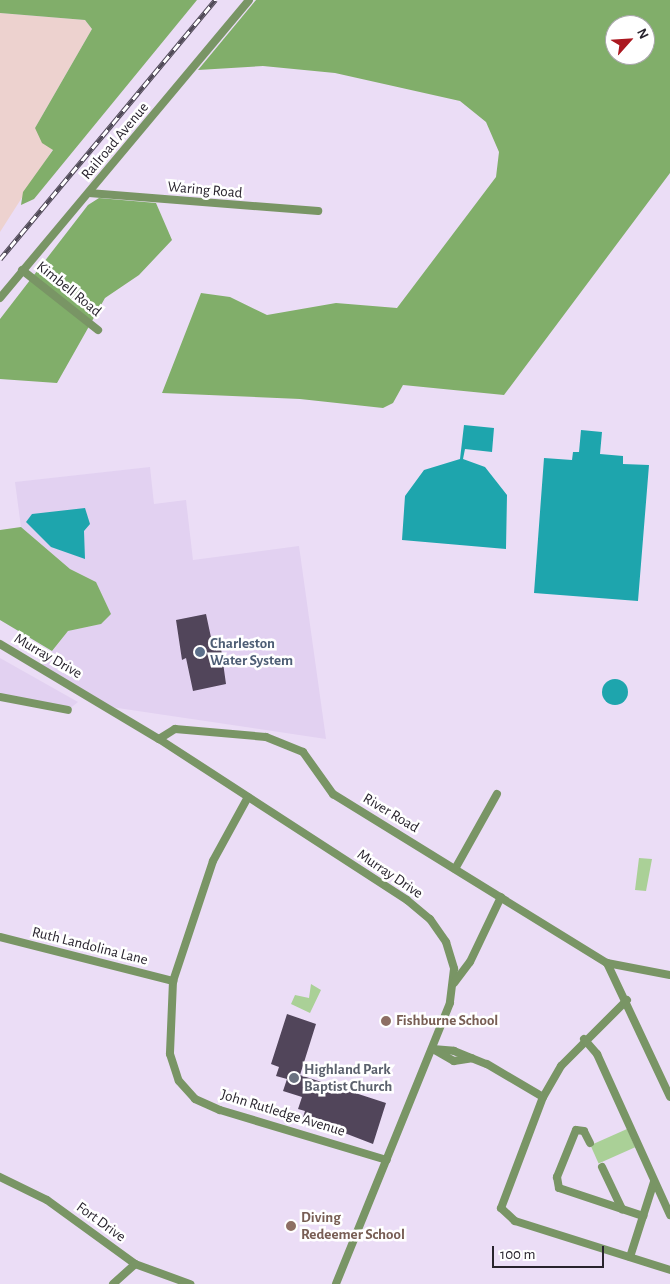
<!DOCTYPE html>
<style>
body{margin:0}
#map{position:relative;width:670px;height:1284px;overflow:hidden;background:#ebddf6;font-family:"Alegreya Sans",sans-serif}
div>[style]{position:absolute}
.built>*{inset:0;background:#e2d1f1}
.industrial>*{inset:0;background:#edd2cf}
.green>*{inset:0;background:#aad097;transform-origin:0 0}
.forest>*{inset:0;background:#81ae6a}
.water>*{inset:0;background:#1ea5ad}
.round{border-radius:50%}
.building>*{inset:0;background:#51455a}
.minor>*{height:8px;margin:-4px;padding:0 4px;transform-origin:4px;border-radius:4px;background:#799565}
.rail>*{height:4.5px;margin-top:-2.25px;transform-origin:0;background:repeating-linear-gradient(90deg,#fff 0 8px,#504a57 0 16px);box-sizing:border-box;border-block:1px solid #504a57}
.dots>*{width:14px;height:14px;translate:-50% -50%;box-sizing:border-box;border:2px solid #fff;border-radius:50%}
span{translate:-50% -50%;white-space:nowrap;text-align:center;line-height:1.15;-webkit-text-stroke:5px #fff;paint-order:stroke}
.street-label{font-size:15px;color:#28232d}
.service-label{font-size:15px;color:#4e5e75;font-weight:700}
.left{translate:0 -50%;text-align:left}
.education-label{font-size:15px;color:#785e54;font-weight:700}
.worship-label{font-size:15px;color:#5b616d;font-weight:700}
.north{position:absolute;left:605px;top:15px;width:50px;height:50px;box-sizing:border-box;background:#fff;border:1px solid #a9a7ab;border-radius:50%;rotate:64deg;font-size:14px;font-weight:700;line-height:20px;text-align:center;color:#28232d}
.north::after{content:'';display:block;margin:auto;width:18px;height:22px;background:#ab1820;clip-path:polygon(50% 0,100% 100%,50% 72%,0 100%)}
.scale{position:absolute;left:492px;top:1246px;width:112px;height:22px;box-sizing:border-box;border:2px solid #28232d;border-top:0;padding-left:6px;font-size:15px;line-height:18px;white-space:nowrap;color:#28232d;-webkit-text-stroke:4px #fff;paint-order:stroke}
</style>
<div id="map">
<div class="built">
<i style="clip-path:polygon(150px 467px,154px 504px,186px 500px,193px 560px,299px 546px,326px 739px,104px 706px,40px 667px,68px 631px,101px 624px,96px 582px,70px 569px,21px 527px,15px 482px)"></i>
<i style="clip-path:polygon(0 658px,78px 702px,68px 710px,0 697px)"></i>
</div>
<div class="industrial">
<i style="clip-path:polygon(0 13px,85px 20px,92px 29px,35px 128px,53px 149px,0 232px)"></i>
</div>
<div class="green">
<i style="clip-path:polygon(639px 858px,652px 859px,646px 891px,635px 890px)"></i>
<i style="clip-path:polygon(311px 984px,321px 990px,310px 1013px,291px 1004px,295px 995px,309px 998px)"></i>
<i style="left:627px;top:1129px;width:20px;height:40px;rotate:66deg"></i>
</div>
<div class="forest">
<i style="clip-path:polygon(0 0,197px 0,34px 199px,21px 205px,23px 192px,53px 150px,42px 143px,35px 128px,92px 29px,85px 20px,0 13px)"></i>
<i style="clip-path:polygon(evenodd,256px 0,670px 0,670px 173px,504px 395px,403px 385px,393px 403px,383px 408px,300px 399px,162px 393px,201px 293px,230px 297px,267px 315px,336px 303px,397px 308px,496px 177px,499px 152px,486px 122px,460px 101px,335px 73px,263px 66px,198px 70px,256px 0,615px 25px,645px 25px,645px 55px,615px 55px,615px 25px)"></i>
<i style="clip-path:polygon(99px 198px,156px 203px,172px 240px,139px 275px,105px 298px,57px 383px,0 379px,0 319px,88px 205px)"></i>
<i style="clip-path:polygon(21px 527px,70px 569px,96px 582px,111px 614px,101px 624px,68px 631px,52px 651px,0 620px,0 530px)"></i>
</div>
<div class="water">
<i style="clip-path:polygon(464px 425px,494px 428px,492px 452px,465px 449px,463px 459px,485px 467px,507px 495px,506px 549px,402px 540px,405px 496px,424px 470px,460px 459px)"></i>
<i style="clip-path:polygon(581px 430px,602px 432px,600px 454px,623px 456px,623px 464px,649px 465px,638px 601px,534px 593px,544px 458px,572px 460px,573px 452px,579px 452px)"></i>
<i style="clip-path:polygon(85px 508px,90px 524px,84px 531px,85px 559px,51px 547px,26px 522px,32px 514px)"></i>
<i class="round" style="left:602px;top:679px;width:26px;height:26px"></i>
</div>
<div class="building">
<i style="clip-path:polygon(206px 614px,212px 642px,220px 641px,226px 684px,193px 691px,186px 658px,182px 660px,176px 620px)"></i>
<i style="clip-path:polygon(287px 1014px,316px 1024px,300px 1075px,386px 1103px,373px 1144px,303px 1117px,305px 1111px,298px 1109px,302px 1097px,283px 1091px,287px 1079px,276px 1076px,279px 1067px,271px 1064px)"></i>
</div>
<div class="minor">
<i style="left:89px;top:193px;width:230px;rotate:4.5deg"></i>
<i style="left:22px;top:270px;width:97px;rotate:38.3deg"></i>
<i style="left:0;top:298px;width:388px;rotate:-50.1deg"></i>
<i style="left:0;top:644px;width:185px;rotate:30.9deg"></i>
<i style="left:159px;top:739px;width:296px;rotate:33deg"></i>
<i style="left:407px;top:900px;width:30px;rotate:40deg"></i>
<i style="left:430px;top:919px;width:28px;rotate:55deg"></i>
<i style="left:446px;top:942px;width:28px;rotate:73deg"></i>
<i style="left:454px;top:969px;width:34px;rotate:97deg"></i>
<i style="left:450px;top:1003px;width:303px;rotate:112.1deg"></i>
<i style="left:0;top:697px;width:69px;rotate:10.8deg"></i>
<i style="left:159px;top:739px;width:19px;rotate:-32deg"></i>
<i style="left:175px;top:729px;width:91px;rotate:5deg"></i>
<i style="left:266px;top:737px;width:40px;rotate:22deg"></i>
<i style="left:303px;top:752px;width:52px;rotate:54.5deg"></i>
<i style="left:333px;top:794px;width:322px;rotate:31.7deg"></i>
<i style="left:607px;top:963px;width:148px;rotate:64.8deg"></i>
<i style="left:248px;top:797px;width:73px;rotate:118.7deg"></i>
<i style="left:213px;top:861px;width:126px;rotate:108.4deg"></i>
<i style="left:173px;top:981px;width:73px;rotate:92.4deg"></i>
<i style="left:170px;top:1054px;width:28px;rotate:72deg"></i>
<i style="left:179px;top:1081px;width:24px;rotate:48deg"></i>
<i style="left:195px;top:1099px;width:27px;rotate:24deg"></i>
<i style="left:220px;top:1110px;width:174px;rotate:16.7deg"></i>
<i style="left:455px;top:869px;width:86px;rotate:-60.8deg"></i>
<i style="left:0;top:937px;width:179px;rotate:14.3deg"></i>
<i style="left:607px;top:963px;width:64px;rotate:10.8deg"></i>
<i style="left:454px;top:983px;width:26px;rotate:-53deg"></i>
<i style="left:470px;top:962px;width:72px;rotate:-64.5deg"></i>
<i style="left:627px;top:1000px;width:93px;rotate:135deg"></i>
<i style="left:561px;top:1066px;width:36px;rotate:120deg"></i>
<i style="left:543px;top:1097px;width:119px;rotate:110.7deg"></i>
<i style="left:501px;top:1208px;width:19px;rotate:43deg"></i>
<i style="left:515px;top:1221px;width:163px;rotate:17.5deg"></i>
<i style="left:584px;top:1039px;width:20px;rotate:49deg"></i>
<i style="left:597px;top:1054px;width:177px;rotate:65.6deg"></i>
<i style="left:433px;top:1049px;width:21px;rotate:5deg"></i>
<i style="left:454px;top:1051px;width:35px;rotate:22deg"></i>
<i style="left:487px;top:1064px;width:65px;rotate:30.5deg"></i>
<i style="left:433px;top:1049px;width:24px;rotate:30deg"></i>
<i style="left:454px;top:1061px;width:18px;rotate:-9deg"></i>
<i style="left:590px;top:1143px;width:13px;rotate:-117deg"></i>
<i style="left:584px;top:1131px;width:8px;rotate:-173deg"></i>
<i style="left:576px;top:1130px;width:51px;rotate:112deg"></i>
<i style="left:557px;top:1177px;width:11px;rotate:80deg"></i>
<i style="left:559px;top:1188px;width:89px;rotate:18.4deg"></i>
<i style="left:602px;top:1167px;width:47px;rotate:64.5deg"></i>
<i style="left:0;top:1177px;width:52px;rotate:26.1deg"></i>
<i style="left:47px;top:1200px;width:109px;rotate:36deg"></i>
<i style="left:135px;top:1264px;width:59px;rotate:20deg"></i>
<i style="left:630px;top:1257px;width:79px;rotate:-72.3deg"></i>
<i style="left:113px;top:1284px;width:30px;rotate:-42deg"></i>
</div>
<div class="rail">
<i style="left:0;top:259px;width:337px;rotate:-50.3deg"></i>
</div>
<div class="dots">
<i style="left:200px;top:652px;background:#5c6f8a"></i>
<i style="left:386px;top:1021px;background:#8d6e63"></i>
<i style="left:294px;top:1078px;background:#6b7280"></i>
<i style="left:291px;top:1226px;background:#8d6e63"></i>
</div>
<div class="street-label">
<span style="left:115px;top:141px;rotate:-50deg">Railroad Avenue</span>
<span style="left:205px;top:190px;rotate:5deg">Waring Road</span>
<span style="left:69px;top:289px;rotate:39deg">Kimbell Road</span>
<span style="left:48px;top:656px;rotate:30deg">Murray Drive</span>
<span style="left:391px;top:813px;rotate:31deg">River Road</span>
<span style="left:390px;top:874px;rotate:34deg">Murray Drive</span>
<span style="left:90px;top:946px;rotate:14deg">Ruth Landolina Lane</span>
<span style="left:283px;top:1113px;rotate:17deg">John Rutledge Avenue</span>
<span style="left:101px;top:1222px;rotate:36deg">Fort Drive</span>
</div>
<div class="service-label">
<span class="left" style="left:210px;top:652px">Charleston<br>Water System</span>
</div>
<div class="education-label">
<span class="left" style="left:396px;top:1021px">Fishburne School</span>
<span class="left" style="left:301px;top:1226px">Diving<br>Redeemer School</span>
</div>
<div class="worship-label">
<span class="left" style="left:304px;top:1078px">Highland Park<br>Baptist Church</span>
</div>
<div class="north">N</div>
<div class="scale">100 m</div>
</div>
